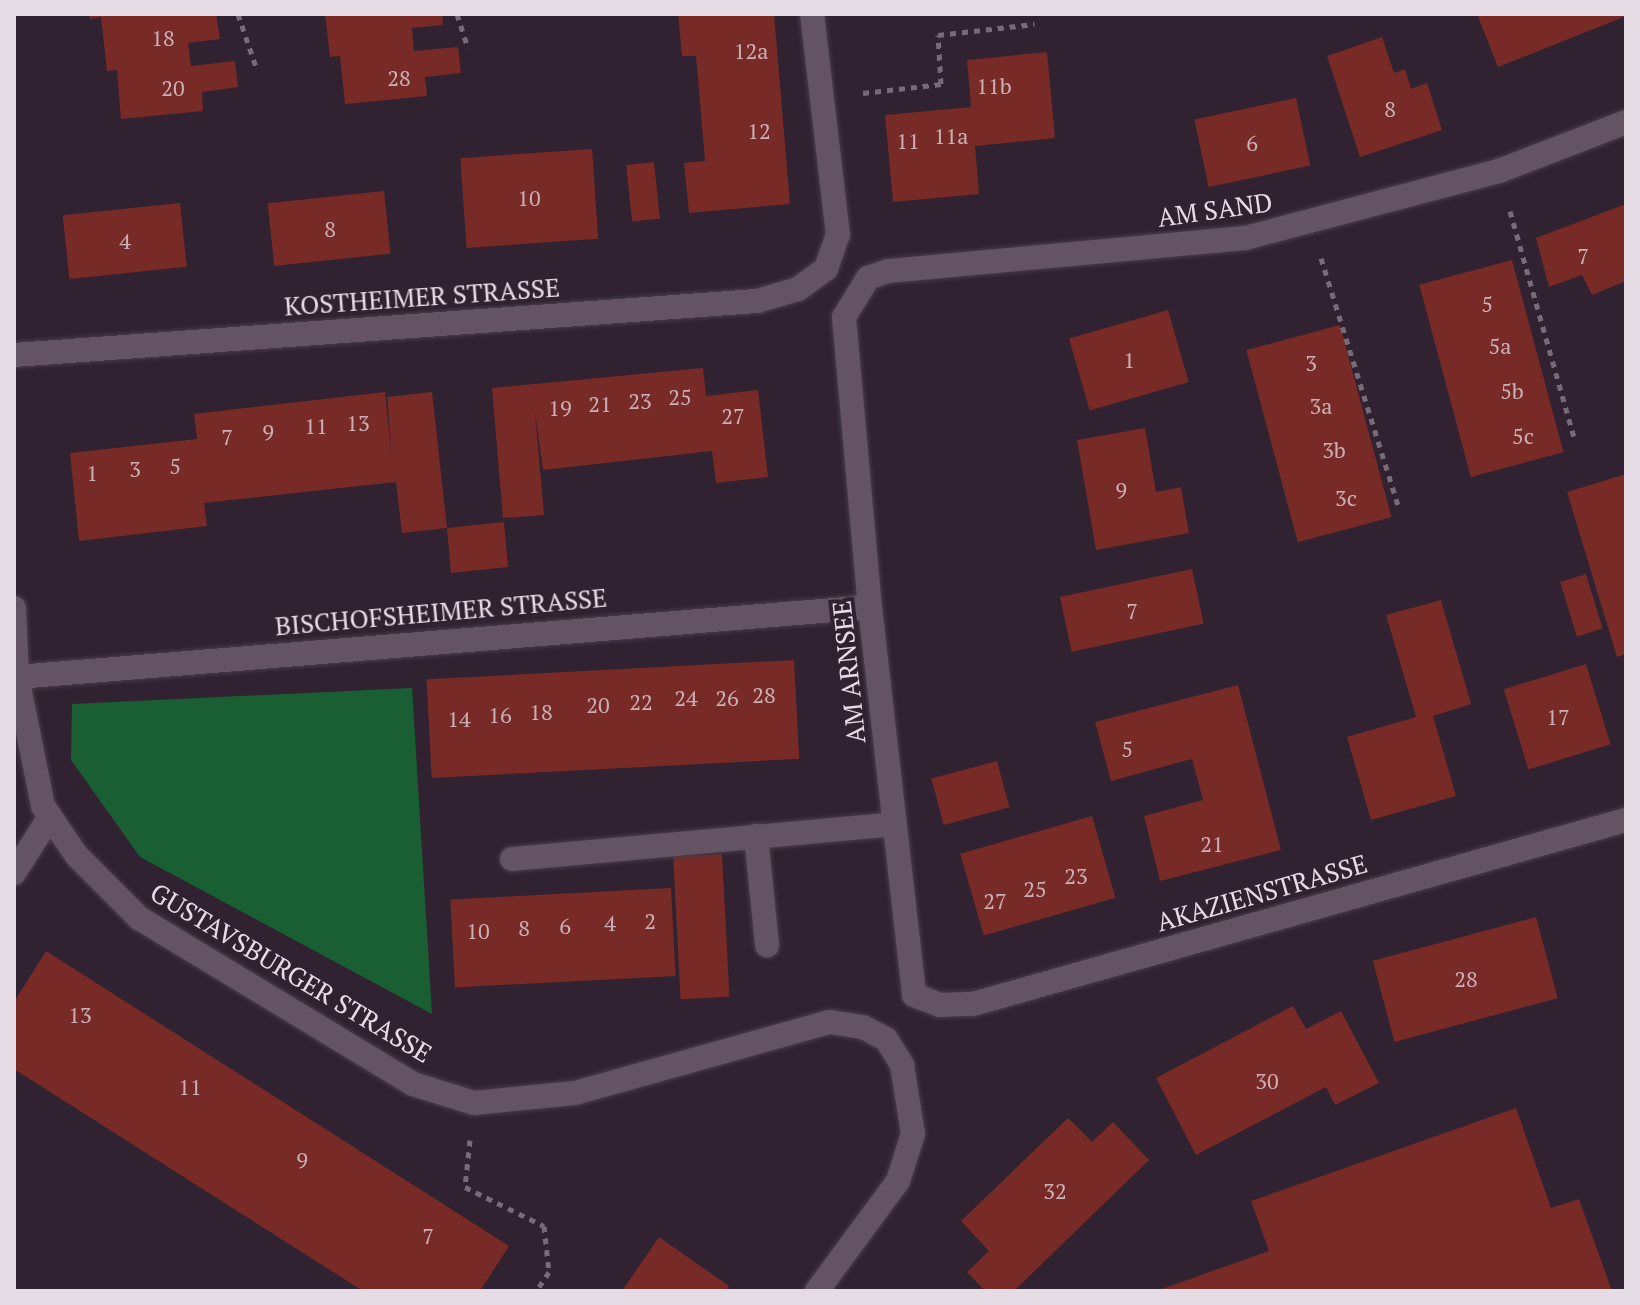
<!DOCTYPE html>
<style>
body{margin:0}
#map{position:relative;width:1640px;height:1305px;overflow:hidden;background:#302230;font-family:"PT Serif",serif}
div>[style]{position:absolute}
.green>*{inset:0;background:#1a5f33}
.building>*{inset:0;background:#772a26;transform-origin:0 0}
.path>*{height:5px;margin-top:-2.5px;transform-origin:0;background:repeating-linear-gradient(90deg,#776b77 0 6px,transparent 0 12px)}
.roads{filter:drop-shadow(0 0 2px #493d49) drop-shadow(0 0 2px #493d49)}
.service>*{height:24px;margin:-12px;padding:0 12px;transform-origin:12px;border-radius:12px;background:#635363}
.minor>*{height:24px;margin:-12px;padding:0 12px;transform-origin:12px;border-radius:12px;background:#635363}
span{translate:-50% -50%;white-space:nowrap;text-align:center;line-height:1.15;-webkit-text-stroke:8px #302230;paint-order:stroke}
.number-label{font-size:22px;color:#cab0b5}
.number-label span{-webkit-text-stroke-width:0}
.street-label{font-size:26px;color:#e6dce5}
.frame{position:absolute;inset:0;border:16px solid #e6dce5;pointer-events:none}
</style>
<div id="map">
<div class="green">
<i style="clip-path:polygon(412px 688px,432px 1014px,140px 857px,71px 760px,72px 704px)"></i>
</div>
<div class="building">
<i style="clip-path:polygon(89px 14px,216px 14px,220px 39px,188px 43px,191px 66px,235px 61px,238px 87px,202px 92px,203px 111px,121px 119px,117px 70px,107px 71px,101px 17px,90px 19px)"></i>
<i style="clip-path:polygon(325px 14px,442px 14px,443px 25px,412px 28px,414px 51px,458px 47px,461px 73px,425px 77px,427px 96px,345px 104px,340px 56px,330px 57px)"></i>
<i style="clip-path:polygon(678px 14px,774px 14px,790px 204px,689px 213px,684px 163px,705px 161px,696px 56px,682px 56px)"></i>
<i style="clip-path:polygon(1477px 14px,1626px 14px,1626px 16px,1498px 67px)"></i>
<i style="clip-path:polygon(1382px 37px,1394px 73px,1405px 69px,1411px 89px,1427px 83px,1442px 130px,1360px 157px,1327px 56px)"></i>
<i style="clip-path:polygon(1047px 52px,1055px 138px,975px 146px,979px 194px,893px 202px,885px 115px,971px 107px,967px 60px)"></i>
<i style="left:1296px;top:98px;width:69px;height:104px;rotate:78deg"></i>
<i style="left:592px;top:149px;width:90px;height:132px;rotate:86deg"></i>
<i style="left:654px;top:162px;width:57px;height:28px;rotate:84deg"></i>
<i style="left:384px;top:191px;width:63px;height:117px;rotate:84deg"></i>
<i style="left:180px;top:203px;width:64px;height:118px;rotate:84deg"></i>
<i style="clip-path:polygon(1626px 204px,1626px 281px,1592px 295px,1582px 275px,1549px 287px,1536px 238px)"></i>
<i style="left:1512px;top:260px;width:199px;height:96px;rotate:75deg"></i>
<i style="left:1168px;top:310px;width:75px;height:103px;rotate:74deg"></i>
<i style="left:1340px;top:325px;width:199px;height:97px;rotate:75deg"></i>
<i style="clip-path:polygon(703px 368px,706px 396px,758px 390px,768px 477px,716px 483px,712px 451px,543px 470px,535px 412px,544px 515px,503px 518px,492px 388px)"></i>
<i style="clip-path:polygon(385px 392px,392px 459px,387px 397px,432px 392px,447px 528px,504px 522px,508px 567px,451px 573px,447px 528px,402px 533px,396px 482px,204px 503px,207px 526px,79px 541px,70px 453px,197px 439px,194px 414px)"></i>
<i style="clip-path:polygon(1145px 428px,1156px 492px,1181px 487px,1189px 533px,1096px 550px,1077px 440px)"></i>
<i style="clip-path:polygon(1626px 474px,1626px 654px,1617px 657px,1567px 492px)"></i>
<i style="left:1192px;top:569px;width:56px;height:135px;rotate:78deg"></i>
<i style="left:1586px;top:574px;width:57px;height:27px;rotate:73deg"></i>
<i style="clip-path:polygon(1441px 600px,1471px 704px,1433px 716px,1456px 796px,1371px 820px,1347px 737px,1416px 717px,1386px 615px)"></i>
<i style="left:794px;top:660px;width:99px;height:368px;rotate:87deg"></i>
<i style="left:1586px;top:664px;width:84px;height:86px;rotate:73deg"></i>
<i style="clip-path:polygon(1238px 685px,1281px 850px,1160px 881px,1144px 816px,1203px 800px,1192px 759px,1111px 781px,1095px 722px)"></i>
<i style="left:997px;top:761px;width:48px;height:68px;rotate:75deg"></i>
<i style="left:1092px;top:816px;width:85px;height:137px;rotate:74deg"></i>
<i style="left:722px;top:854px;width:143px;height:49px;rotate:87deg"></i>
<i style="left:671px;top:888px;width:88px;height:221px;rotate:87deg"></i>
<i style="left:1536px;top:917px;width:84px;height:169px;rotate:75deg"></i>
<i style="clip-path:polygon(46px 951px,509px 1246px,480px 1291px,363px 1291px,14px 1069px,14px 1002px)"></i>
<i style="clip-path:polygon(1293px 1006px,1306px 1029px,1341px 1011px,1379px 1083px,1335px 1105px,1326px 1087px,1196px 1155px,1156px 1078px)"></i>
<i style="clip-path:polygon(1516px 1108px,1551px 1208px,1579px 1199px,1612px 1291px,1156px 1291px,1269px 1251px,1251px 1201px)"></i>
<i style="clip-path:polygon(1068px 1118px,1092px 1142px,1113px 1122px,1149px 1160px,1014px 1291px,985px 1291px,967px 1272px,989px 1251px,961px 1221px)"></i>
<i style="clip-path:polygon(659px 1237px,729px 1286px,726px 1291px,622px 1291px)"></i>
</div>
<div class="path">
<i style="left:238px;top:14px;width:56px;rotate:71.2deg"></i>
<i style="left:457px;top:14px;width:36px;rotate:72deg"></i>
<i style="left:863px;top:93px;width:79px;rotate:-6.6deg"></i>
<i style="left:941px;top:84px;width:49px;rotate:-93.5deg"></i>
<i style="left:938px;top:35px;width:97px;rotate:-6.5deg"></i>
<i style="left:1510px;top:211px;width:238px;rotate:74.2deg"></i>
<i style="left:1321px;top:258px;width:263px;rotate:72.7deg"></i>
<i style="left:470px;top:1140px;width:47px;rotate:96.1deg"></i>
<i style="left:465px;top:1187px;width:88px;rotate:26.3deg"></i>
<i style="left:544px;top:1226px;width:46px;rotate:83.8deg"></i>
<i style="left:549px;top:1272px;width:23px;rotate:124deg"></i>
</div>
<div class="roads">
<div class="service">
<i style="left:756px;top:836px;width:110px;rotate:84.2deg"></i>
<i style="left:512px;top:859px;width:384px;rotate:-5.2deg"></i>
<i style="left:14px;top:873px;width:67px;rotate:-57.3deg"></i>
</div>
<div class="minor">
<i style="left:1626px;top:122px;width:136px;rotate:158.9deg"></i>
<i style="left:1499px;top:171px;width:263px;rotate:165.2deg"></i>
<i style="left:1245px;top:238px;width:359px;rotate:174.7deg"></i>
<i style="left:888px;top:271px;width:21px;rotate:161deg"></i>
<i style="left:868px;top:278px;width:46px;rotate:121.6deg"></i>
<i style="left:844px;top:317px;width:291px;rotate:84.9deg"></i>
<i style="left:870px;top:607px;width:390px;rotate:83.5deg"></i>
<i style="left:914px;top:995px;width:28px;rotate:21deg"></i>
<i style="left:940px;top:1005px;width:33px;rotate:-2deg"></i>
<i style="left:973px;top:1004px;width:678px;rotate:-15.74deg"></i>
<i style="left:14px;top:355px;width:745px;rotate:-4.16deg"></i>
<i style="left:757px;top:301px;width:43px;rotate:-16.3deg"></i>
<i style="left:798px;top:289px;width:34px;rotate:-36deg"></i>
<i style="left:826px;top:269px;width:36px;rotate:-71deg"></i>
<i style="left:838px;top:235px;width:223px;rotate:-96.7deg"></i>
<i style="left:14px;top:608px;width:69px;rotate:87.5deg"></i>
<i style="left:17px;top:677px;width:132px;rotate:78.6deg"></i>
<i style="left:43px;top:806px;width:60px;rotate:55.8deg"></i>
<i style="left:77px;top:856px;width:88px;rotate:45deg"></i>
<i style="left:139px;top:918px;width:320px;rotate:31.2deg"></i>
<i style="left:413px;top:1084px;width:64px;rotate:17.3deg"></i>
<i style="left:474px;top:1103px;width:101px;rotate:-5.7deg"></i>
<i style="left:575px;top:1093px;width:265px;rotate:-15.6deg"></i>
<i style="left:830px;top:1022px;width:33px;rotate:9deg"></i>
<i style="left:863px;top:1027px;width:26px;rotate:28deg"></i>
<i style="left:886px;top:1039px;width:31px;rotate:58deg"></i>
<i style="left:902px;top:1065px;width:70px;rotate:80.9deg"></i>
<i style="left:913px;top:1134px;width:49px;rotate:107.7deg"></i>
<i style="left:898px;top:1181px;width:137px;rotate:126.4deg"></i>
<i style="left:17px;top:677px;width:856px;rotate:-4.69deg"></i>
</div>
</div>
<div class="number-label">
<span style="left:163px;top:38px">18</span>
<span style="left:751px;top:51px">12a</span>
<span style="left:399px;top:78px">28</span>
<span style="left:994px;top:86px">11b</span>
<span style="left:173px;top:88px">20</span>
<span style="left:1390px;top:109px">8</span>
<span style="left:759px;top:131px">12</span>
<span style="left:951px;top:136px">11a</span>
<span style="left:908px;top:141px">11</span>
<span style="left:1252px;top:143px">6</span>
<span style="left:529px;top:198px">10</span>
<span style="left:330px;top:229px">8</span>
<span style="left:125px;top:241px">4</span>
<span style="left:1583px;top:256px">7</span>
<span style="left:1487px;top:304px">5</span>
<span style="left:1500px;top:346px">5a</span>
<span style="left:1129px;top:360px">1</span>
<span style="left:1311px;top:363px">3</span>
<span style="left:1512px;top:391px">5b</span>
<span style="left:680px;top:397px">25</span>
<span style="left:640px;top:401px">23</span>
<span style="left:600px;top:404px">21</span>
<span style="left:1321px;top:406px">3a</span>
<span style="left:560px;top:408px">19</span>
<span style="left:733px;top:416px">27</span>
<span style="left:358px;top:423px">13</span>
<span style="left:316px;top:426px">11</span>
<span style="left:268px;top:432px">9</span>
<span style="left:1523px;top:436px">5c</span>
<span style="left:227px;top:437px">7</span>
<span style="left:1334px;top:450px">3b</span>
<span style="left:175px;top:466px">5</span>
<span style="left:135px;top:469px">3</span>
<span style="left:92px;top:473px">1</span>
<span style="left:1121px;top:490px">9</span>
<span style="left:1346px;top:498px">3c</span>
<span style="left:1132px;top:611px">7</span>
<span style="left:764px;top:695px">28</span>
<span style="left:686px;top:698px">24</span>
<span style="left:727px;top:698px">26</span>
<span style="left:641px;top:702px">22</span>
<span style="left:598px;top:705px">20</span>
<span style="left:541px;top:712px">18</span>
<span style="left:500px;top:715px">16</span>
<span style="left:1558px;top:717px">17</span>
<span style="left:459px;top:719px">14</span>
<span style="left:1127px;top:749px">5</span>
<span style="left:1212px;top:844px">21</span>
<span style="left:1076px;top:876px">23</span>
<span style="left:1035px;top:889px">25</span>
<span style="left:995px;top:901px">27</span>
<span style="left:650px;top:921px">2</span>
<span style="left:610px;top:923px">4</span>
<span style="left:565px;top:926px">6</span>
<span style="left:524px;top:928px">8</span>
<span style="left:478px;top:931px">10</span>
<span style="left:1466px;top:979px">28</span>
<span style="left:80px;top:1015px">13</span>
<span style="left:1267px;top:1081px">30</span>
<span style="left:190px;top:1087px">11</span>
<span style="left:302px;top:1160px">9</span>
<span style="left:1055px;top:1191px">32</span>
<span style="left:428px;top:1236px">7</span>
</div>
<div class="street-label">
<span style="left:1215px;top:210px;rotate:-8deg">AM SAND</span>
<span style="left:422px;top:297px;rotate:-4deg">KOSTHEIMER STRASSE</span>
<span style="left:441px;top:612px;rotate:-5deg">BISCHOFSHEIMER STRASSE</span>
<span style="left:849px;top:672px;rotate:-96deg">AM ARNSEE</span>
<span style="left:1262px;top:893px;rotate:-16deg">AKAZIENSTRASSE</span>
<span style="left:291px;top:973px;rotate:31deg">GUSTAVSBURGER STRASSE</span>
</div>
<div class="frame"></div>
</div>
